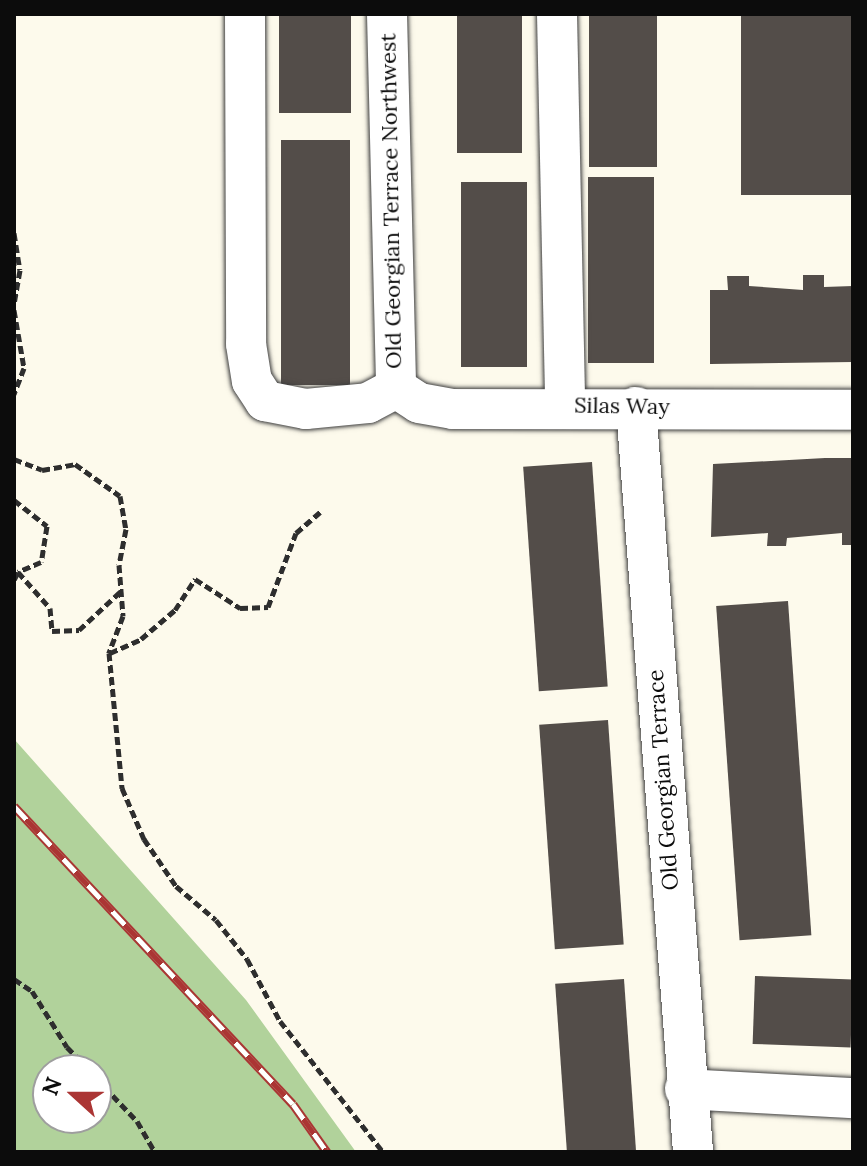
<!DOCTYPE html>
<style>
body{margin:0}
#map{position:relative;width:867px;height:1166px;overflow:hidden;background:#fdfaec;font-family:Lora,serif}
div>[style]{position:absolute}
.forest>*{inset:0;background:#b1d29b}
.building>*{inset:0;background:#534d49;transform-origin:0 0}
.path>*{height:5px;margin-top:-2.5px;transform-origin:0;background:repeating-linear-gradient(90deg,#2e2e2e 0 8px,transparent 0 12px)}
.roads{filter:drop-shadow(0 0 2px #3f3f3f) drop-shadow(0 0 2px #3f3f3f)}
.minor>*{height:40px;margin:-20px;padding:0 20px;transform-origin:20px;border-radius:20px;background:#fff}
.rail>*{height:9px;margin-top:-4.5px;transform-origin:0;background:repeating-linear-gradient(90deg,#fff 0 18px,#ab3534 0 36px);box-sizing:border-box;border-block:2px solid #ab3534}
span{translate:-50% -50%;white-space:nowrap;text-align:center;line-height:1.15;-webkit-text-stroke:8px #fff;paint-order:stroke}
.street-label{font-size:22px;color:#0c0c0c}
.frame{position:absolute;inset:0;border:16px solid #0c0c0c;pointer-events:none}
.north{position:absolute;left:32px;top:1054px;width:80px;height:80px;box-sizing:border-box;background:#fff;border:2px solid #9e9e9e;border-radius:50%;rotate:291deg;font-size:22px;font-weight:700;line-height:32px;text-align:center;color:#0c0c0c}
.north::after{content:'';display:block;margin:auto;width:28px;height:36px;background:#ab3534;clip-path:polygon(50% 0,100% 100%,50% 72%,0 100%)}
</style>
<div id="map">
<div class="forest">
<i style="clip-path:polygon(evenodd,14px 739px,246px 1000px,356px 1152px,14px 1152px,14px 739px,48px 1070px,96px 1070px,96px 1118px,48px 1118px,48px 1070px)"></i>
</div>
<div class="building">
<i style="left:279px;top:14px;width:72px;height:99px"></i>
<i style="left:457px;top:14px;width:65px;height:139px"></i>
<i style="left:589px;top:14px;width:68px;height:153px"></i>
<i style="left:741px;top:14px;width:112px;height:181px"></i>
<i style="left:281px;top:140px;width:69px;height:245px"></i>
<i style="left:588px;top:177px;width:66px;height:186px"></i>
<i style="left:461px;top:182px;width:66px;height:185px"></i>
<i style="clip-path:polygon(803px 275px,824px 275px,824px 287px,853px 286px,853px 362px,710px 364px,710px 290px,728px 290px,727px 276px,749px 276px,749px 286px,803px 290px)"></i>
<i style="clip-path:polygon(825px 458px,853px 458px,853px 545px,842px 545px,842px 533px,787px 538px,786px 546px,767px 546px,768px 533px,711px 537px,713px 464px)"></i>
<i style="left:592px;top:462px;width:225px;height:69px;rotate:86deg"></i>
<i style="left:788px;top:601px;width:335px;height:72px;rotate:86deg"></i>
<i style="left:608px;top:720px;width:225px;height:69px;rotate:86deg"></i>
<i style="left:755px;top:976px;width:98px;height:68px;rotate:2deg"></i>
<i style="left:624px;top:979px;width:173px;height:69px;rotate:86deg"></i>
</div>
<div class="path">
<i style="left:14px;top:233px;width:37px;rotate:81deg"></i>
<i style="left:20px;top:270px;width:34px;rotate:100deg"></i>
<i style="left:14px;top:310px;width:59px;rotate:80.2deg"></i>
<i style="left:24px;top:368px;width:28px;rotate:111deg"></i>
<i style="left:14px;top:459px;width:30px;rotate:21deg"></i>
<i style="left:42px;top:470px;width:34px;rotate:-10deg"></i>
<i style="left:75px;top:464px;width:55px;rotate:35.4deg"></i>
<i style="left:120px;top:496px;width:34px;rotate:80deg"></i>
<i style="left:126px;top:529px;width:37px;rotate:101deg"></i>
<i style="left:119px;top:565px;width:51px;rotate:85.5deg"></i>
<i style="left:123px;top:616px;width:40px;rotate:111deg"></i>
<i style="left:109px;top:653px;width:136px;rotate:84.5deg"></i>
<i style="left:122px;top:788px;width:56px;rotate:66.7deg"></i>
<i style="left:144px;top:839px;width:57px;rotate:55.8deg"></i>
<i style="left:176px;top:886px;width:52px;rotate:40.4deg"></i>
<i style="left:216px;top:920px;width:50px;rotate:51.5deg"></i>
<i style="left:247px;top:959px;width:70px;rotate:62deg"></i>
<i style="left:280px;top:1021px;width:167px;rotate:51.8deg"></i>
<i style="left:14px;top:500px;width:42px;rotate:38.2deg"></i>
<i style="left:47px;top:526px;width:36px;rotate:99deg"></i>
<i style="left:41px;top:562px;width:25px;rotate:157deg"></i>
<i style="left:18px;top:572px;width:9px;rotate:117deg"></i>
<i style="left:18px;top:572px;width:48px;rotate:48.4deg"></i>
<i style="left:50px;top:608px;width:23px;rotate:85deg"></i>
<i style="left:52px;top:631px;width:27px;rotate:-2deg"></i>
<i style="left:79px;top:630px;width:56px;rotate:-42.8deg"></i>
<i style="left:110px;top:653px;width:34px;rotate:-24deg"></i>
<i style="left:141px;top:639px;width:45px;rotate:-40.5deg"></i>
<i style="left:175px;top:610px;width:37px;rotate:-57deg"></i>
<i style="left:195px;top:579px;width:54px;rotate:32.8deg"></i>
<i style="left:240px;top:608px;width:28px;rotate:-2deg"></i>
<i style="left:268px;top:607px;width:79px;rotate:-69.3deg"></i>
<i style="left:296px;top:533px;width:32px;rotate:-41deg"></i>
<i style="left:14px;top:979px;width:22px;rotate:34deg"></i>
<i style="left:32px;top:991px;width:66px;rotate:58deg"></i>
<i style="left:67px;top:1047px;width:32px;rotate:46deg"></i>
<i style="left:96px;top:1078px;width:59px;rotate:46.4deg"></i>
<i style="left:137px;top:1121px;width:36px;rotate:60deg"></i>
</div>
<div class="roads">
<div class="minor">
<i style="left:245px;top:14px;width:330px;rotate:89.8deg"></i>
<i style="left:246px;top:344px;width:37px;rotate:81deg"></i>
<i style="left:252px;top:381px;width:24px;rotate:57deg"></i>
<i style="left:265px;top:401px;width:42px;rotate:11deg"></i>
<i style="left:306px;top:409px;width:62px;rotate:-5.5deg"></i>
<i style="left:368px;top:403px;width:32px;rotate:-28deg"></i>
<i style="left:387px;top:14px;width:374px;rotate:88.6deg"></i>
<i style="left:557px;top:14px;width:391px;rotate:88.8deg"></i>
<i style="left:396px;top:388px;width:27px;rotate:33deg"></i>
<i style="left:419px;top:403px;width:35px;rotate:10deg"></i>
<i style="left:453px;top:409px;width:400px;rotate:0.1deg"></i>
<i style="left:636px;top:407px;width:747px;rotate:85.62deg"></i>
<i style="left:685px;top:1089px;width:168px;rotate:3.1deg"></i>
</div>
</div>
<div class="rail">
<i style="left:14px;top:806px;width:408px;rotate:46.9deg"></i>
<i style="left:293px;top:1104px;width:59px;rotate:54.7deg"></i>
</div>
<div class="street-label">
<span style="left:391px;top:201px;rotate:-91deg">Old Georgian Terrace Northwest</span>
<span style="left:622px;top:406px;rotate:1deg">Silas Way</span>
<span style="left:663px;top:780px;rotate:-94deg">Old Georgian Terrace</span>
</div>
<div class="frame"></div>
<div class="north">N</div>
</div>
